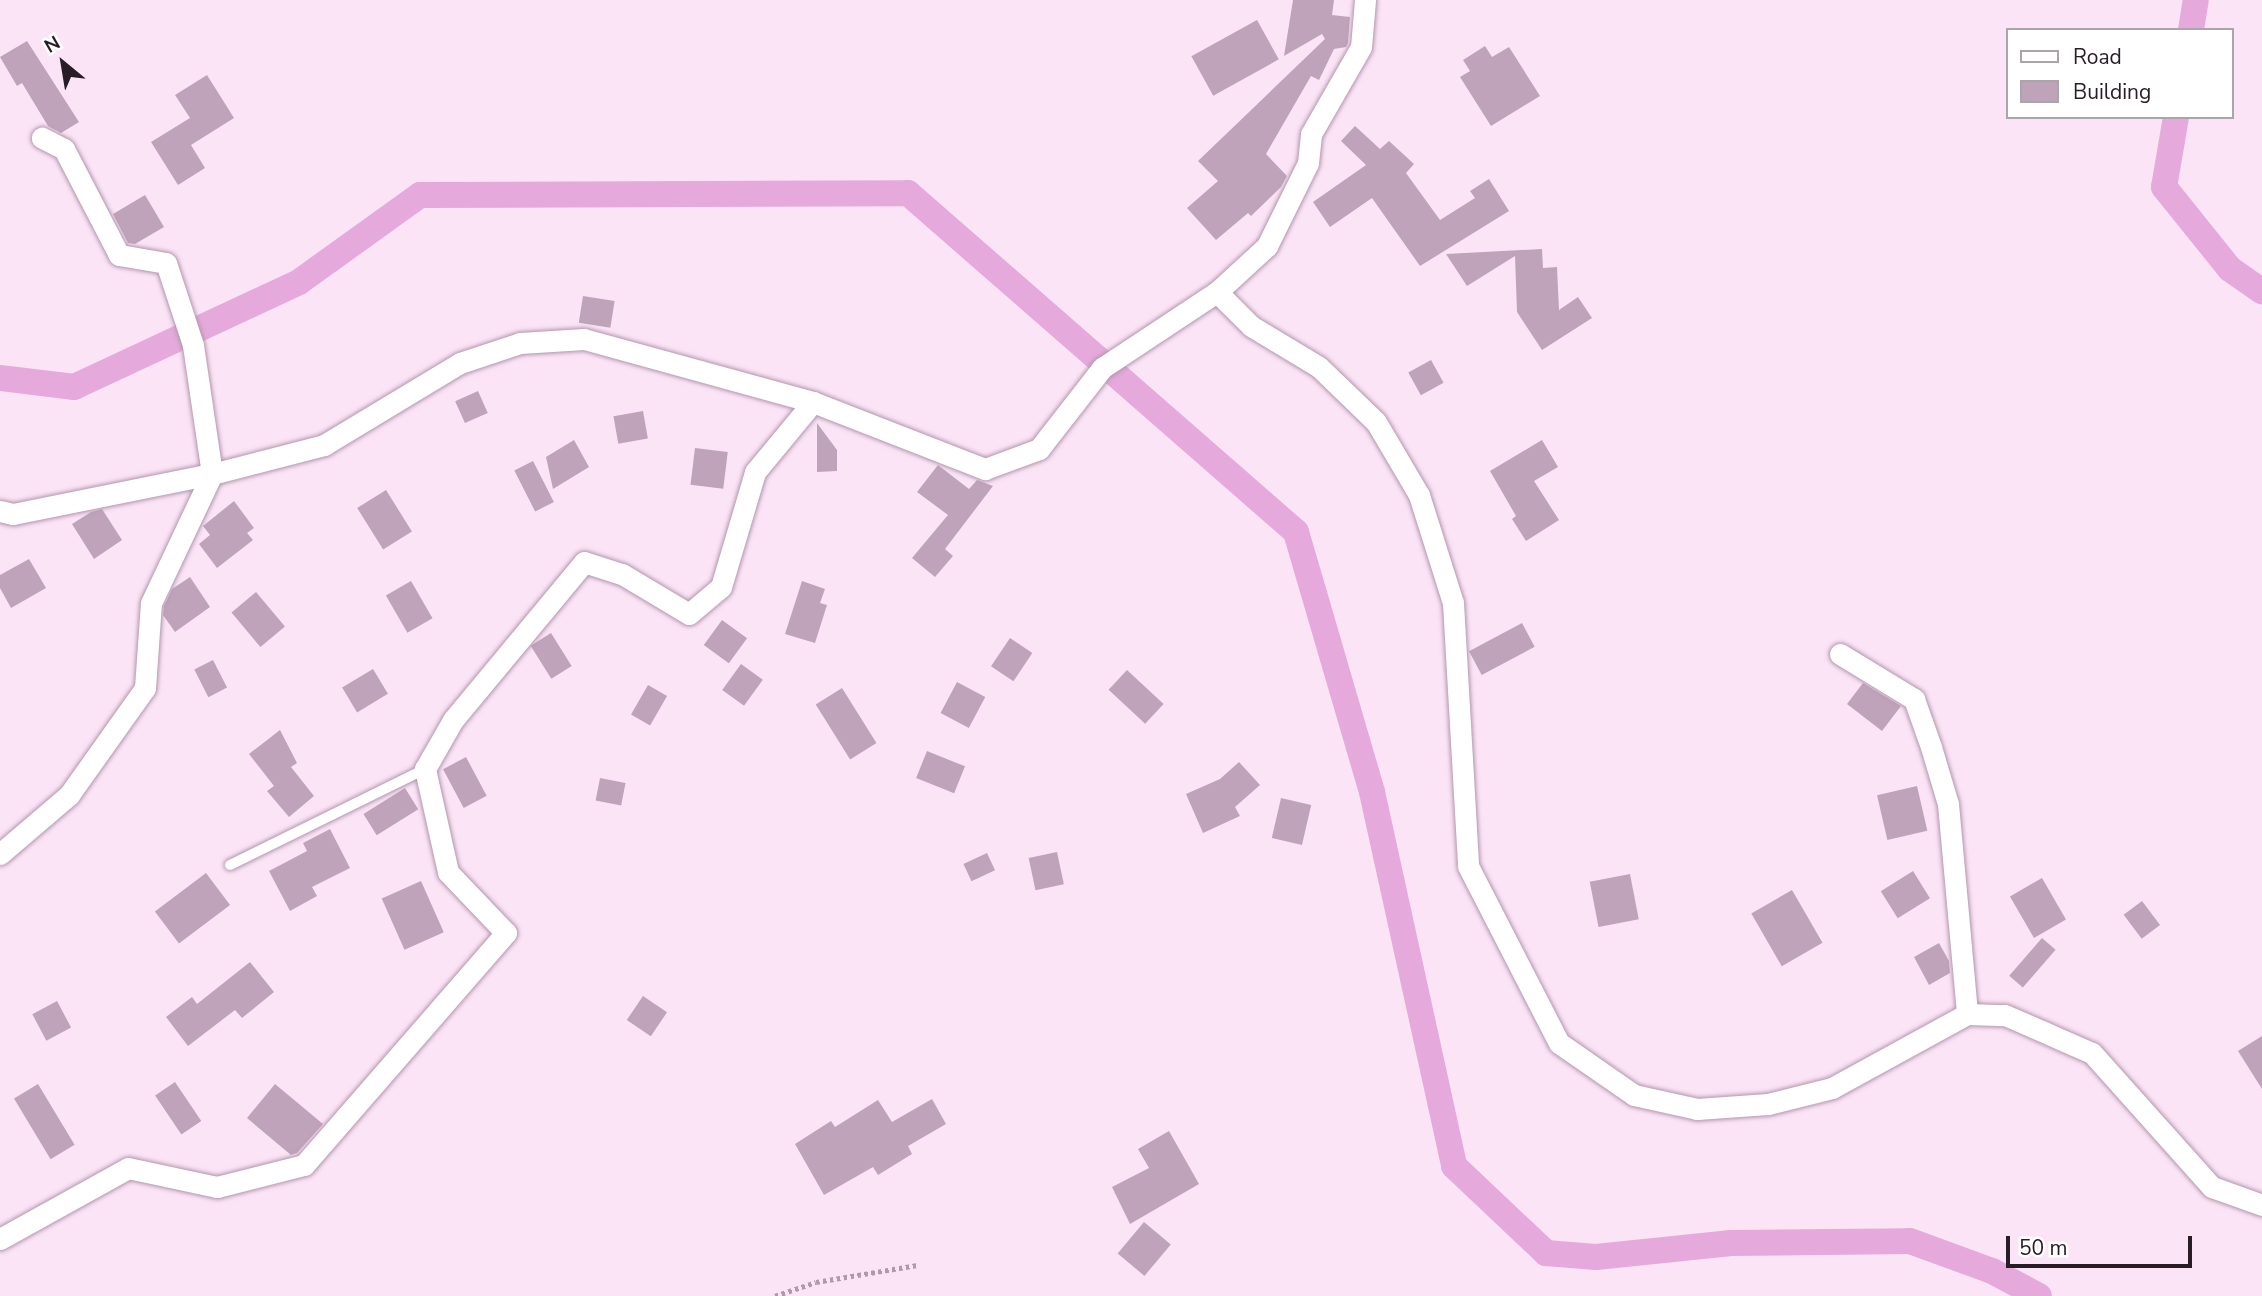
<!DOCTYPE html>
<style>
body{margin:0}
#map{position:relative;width:2262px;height:1296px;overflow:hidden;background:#fce4f7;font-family:"Nunito Sans",sans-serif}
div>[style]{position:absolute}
.canal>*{height:26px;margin:-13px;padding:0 13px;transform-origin:13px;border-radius:13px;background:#e6a9db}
.building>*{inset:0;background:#bfa3ba;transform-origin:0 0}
.path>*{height:4.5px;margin-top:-2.25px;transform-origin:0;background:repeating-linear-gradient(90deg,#ae9baa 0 3.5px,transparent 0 7px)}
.roads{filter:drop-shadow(0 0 2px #b296ad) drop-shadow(0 0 2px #b296ad)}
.lane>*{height:10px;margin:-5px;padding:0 5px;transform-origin:5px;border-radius:5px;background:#fff}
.street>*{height:21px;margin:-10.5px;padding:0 10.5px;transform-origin:10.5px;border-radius:10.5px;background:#fff}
span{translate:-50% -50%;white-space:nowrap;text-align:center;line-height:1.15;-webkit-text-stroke:5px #fff;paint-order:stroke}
.legend{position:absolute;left:2006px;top:28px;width:228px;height:91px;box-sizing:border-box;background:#fff;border:2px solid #a9a5a8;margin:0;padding:9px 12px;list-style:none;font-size:21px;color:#281d26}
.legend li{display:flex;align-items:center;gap:14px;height:35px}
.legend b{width:35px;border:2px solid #a9a5a8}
.north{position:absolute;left:28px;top:28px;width:70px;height:70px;-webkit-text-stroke:5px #fff;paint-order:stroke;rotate:330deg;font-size:19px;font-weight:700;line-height:28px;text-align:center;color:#281d26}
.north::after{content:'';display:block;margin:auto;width:24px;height:32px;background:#281d26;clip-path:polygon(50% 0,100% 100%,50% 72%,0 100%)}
.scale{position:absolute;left:2006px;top:1236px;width:186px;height:32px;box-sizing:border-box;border:4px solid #281d26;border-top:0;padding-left:9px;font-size:21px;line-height:24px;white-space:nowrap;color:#281d26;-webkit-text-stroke:5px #fff;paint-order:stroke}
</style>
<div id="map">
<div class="canal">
<i style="left:2191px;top:30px;width:30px;rotate:-81deg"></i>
<i style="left:2176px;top:117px;width:71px;rotate:99.7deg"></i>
<i style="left:2164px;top:187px;width:105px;rotate:51.2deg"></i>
<i style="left:2230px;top:269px;width:39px;rotate:35deg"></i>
<i style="left:0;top:378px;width:75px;rotate:6.9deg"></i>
<i style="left:74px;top:387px;width:248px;rotate:-25deg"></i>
<i style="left:299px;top:282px;width:149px;rotate:-35.7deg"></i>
<i style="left:420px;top:195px;width:488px;rotate:-0.2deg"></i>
<i style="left:908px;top:193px;width:515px;rotate:41.14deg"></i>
<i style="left:1296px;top:532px;width:271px;rotate:73.7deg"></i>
<i style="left:1372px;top:792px;width:383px;rotate:77.6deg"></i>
<i style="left:1454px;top:1166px;width:127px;rotate:43.4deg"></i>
<i style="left:1546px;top:1253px;width:50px;rotate:4.6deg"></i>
<i style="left:1596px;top:1257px;width:136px;rotate:-5.9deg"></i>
<i style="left:1731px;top:1243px;width:179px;rotate:-0.6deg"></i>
<i style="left:1910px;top:1241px;width:87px;rotate:20.1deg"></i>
<i style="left:1992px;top:1271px;width:53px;rotate:28deg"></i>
</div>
<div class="building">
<i style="clip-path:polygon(1293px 0,1334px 0,1332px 15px,1350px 17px,1348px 43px,1346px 47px,1334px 49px,1319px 80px,1311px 76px,1266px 154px,1287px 176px,1281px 187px,1251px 216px,1248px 213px,1216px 240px,1187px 208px,1218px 181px,1198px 161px,1325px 39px,1322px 34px,1284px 56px)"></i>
<i style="left:1257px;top:20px;width:45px;height:75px;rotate:61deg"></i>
<i style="clip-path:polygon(27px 41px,79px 122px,61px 133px,48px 126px,22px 83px,17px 86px,0 57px)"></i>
<i style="clip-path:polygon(1485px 46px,1492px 57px,1509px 47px,1540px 96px,1491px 126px,1460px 77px,1470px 71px,1463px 60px)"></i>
<i style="clip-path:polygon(207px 75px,234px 118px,191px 145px,205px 168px,178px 185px,151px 142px,190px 118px,175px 95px)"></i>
<i style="clip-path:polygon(1355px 126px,1380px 149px,1389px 141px,1414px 164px,1406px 173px,1440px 220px,1475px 198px,1470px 191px,1489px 179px,1509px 211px,1420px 266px,1372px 198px,1330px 227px,1313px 202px,1366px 165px,1341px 141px)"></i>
<i style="clip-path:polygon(145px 195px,164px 227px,135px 244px,128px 243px,113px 214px)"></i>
<i style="clip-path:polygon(1542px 249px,1543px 268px,1557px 267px,1559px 310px,1578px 297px,1592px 318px,1542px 350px,1517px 312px,1515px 256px,1467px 286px,1446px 254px)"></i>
<i style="left:583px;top:296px;width:32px;height:27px;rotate:9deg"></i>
<i style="left:1431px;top:360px;width:26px;height:26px;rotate:61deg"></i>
<i style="left:478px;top:391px;width:24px;height:25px;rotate:66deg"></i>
<i style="left:643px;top:411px;width:28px;height:30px;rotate:80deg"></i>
<i style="clip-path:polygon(817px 423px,837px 450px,837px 471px,817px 472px)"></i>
<i style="clip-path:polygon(574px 440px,589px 467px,553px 489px,546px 457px)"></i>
<i style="clip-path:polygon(1542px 440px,1558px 467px,1534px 481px,1559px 520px,1526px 541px,1512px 519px,1516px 516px,1490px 471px)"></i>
<i style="left:695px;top:448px;width:33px;height:37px;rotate:7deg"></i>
<i style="left:533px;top:461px;width:46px;height:21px;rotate:63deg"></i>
<i style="clip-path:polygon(938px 465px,969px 489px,977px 480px,993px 486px,945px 549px,953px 556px,935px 577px,912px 558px,948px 515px,917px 492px)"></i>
<i style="left:386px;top:490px;width:49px;height:34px;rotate:58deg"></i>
<i style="clip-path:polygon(234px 501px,254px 528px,247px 533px,253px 540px,217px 568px,199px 544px,210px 535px,203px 526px)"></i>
<i style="clip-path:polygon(102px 509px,122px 540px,94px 559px,72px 524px,91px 512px)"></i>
<i style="clip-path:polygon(29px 559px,46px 588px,11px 608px,0 588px,0 575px)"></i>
<i style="clip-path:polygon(190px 577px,210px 607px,175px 632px,163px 615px,164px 606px,172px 589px)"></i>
<i style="left:411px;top:581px;width:43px;height:29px;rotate:60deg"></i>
<i style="clip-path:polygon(802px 581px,825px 589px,820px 603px,827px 605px,815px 643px,785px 634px)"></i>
<i style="left:256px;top:592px;width:45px;height:32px;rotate:50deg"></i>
<i style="left:722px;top:620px;width:31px;height:31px;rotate:36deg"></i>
<i style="left:1522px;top:623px;width:27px;height:60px;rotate:62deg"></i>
<i style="left:551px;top:633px;width:39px;height:24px;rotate:58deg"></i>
<i style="left:1010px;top:638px;width:27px;height:34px;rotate:34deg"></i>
<i style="left:213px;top:660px;width:31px;height:21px;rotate:63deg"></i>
<i style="left:741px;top:664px;width:27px;height:32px;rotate:36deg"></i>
<i style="left:373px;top:669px;width:29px;height:36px;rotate:59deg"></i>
<i style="left:1127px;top:670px;width:50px;height:27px;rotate:43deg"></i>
<i style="left:957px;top:682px;width:32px;height:35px;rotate:28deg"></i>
<i style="clip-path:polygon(1863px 683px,1901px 706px,1882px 731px,1847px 704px)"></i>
<i style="left:648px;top:685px;width:22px;height:34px;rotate:30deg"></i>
<i style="left:842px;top:688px;width:65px;height:31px;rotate:58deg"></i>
<i style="clip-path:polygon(280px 730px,297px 763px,291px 767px,314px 796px,289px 817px,267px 791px,274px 786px,249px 754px)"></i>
<i style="left:927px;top:751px;width:41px;height:29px;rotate:22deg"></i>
<i style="left:466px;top:757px;width:44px;height:26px;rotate:62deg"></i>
<i style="clip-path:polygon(1239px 762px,1260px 785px,1235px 807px,1240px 816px,1203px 833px,1186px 794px,1220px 779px)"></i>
<i style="left:600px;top:778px;width:26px;height:23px;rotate:11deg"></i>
<i style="left:1917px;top:786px;width:46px;height:41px;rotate:77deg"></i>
<i style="left:405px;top:788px;width:25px;height:49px;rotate:58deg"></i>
<i style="left:1281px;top:798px;width:31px;height:41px;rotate:13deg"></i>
<i style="clip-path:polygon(330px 829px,350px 868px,312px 887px,317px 896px,290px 911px,269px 871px,307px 851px,303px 843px)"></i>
<i style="left:1057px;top:852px;width:33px;height:29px;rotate:78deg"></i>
<i style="left:987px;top:853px;width:19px;height:26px;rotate:65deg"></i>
<i style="left:1913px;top:871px;width:32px;height:38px;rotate:58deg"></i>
<i style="left:206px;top:873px;width:40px;height:64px;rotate:53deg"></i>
<i style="left:1630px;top:874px;width:46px;height:41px;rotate:79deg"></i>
<i style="left:2042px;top:878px;width:48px;height:37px;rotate:60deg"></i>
<i style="left:421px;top:881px;width:56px;height:43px;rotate:66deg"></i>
<i style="left:1792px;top:890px;width:61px;height:47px;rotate:60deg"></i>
<i style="left:2142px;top:901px;width:30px;height:23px;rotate:53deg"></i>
<i style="left:2042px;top:938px;width:18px;height:50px;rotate:41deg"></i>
<i style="clip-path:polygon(1939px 943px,1949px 961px,1950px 973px,1929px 985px,1914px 957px)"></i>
<i style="clip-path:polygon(250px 962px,274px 992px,242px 1018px,235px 1010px,188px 1046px,166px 1017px,192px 997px,197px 1004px)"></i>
<i style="left:643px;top:996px;width:29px;height:29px;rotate:34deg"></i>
<i style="left:57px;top:1001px;width:30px;height:28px;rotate:62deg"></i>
<i style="clip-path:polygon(2262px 1036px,2262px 1089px,2238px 1051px)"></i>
<i style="left:175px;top:1082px;width:47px;height:24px;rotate:56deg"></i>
<i style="left:38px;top:1084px;width:71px;height:28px;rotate:59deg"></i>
<i style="clip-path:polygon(275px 1084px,323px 1124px,297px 1153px,291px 1155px,247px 1118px)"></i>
<i style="clip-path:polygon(932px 1099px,946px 1124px,908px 1146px,912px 1154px,878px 1175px,873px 1167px,824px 1195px,795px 1144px,831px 1121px,835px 1127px,878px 1100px,892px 1122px)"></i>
<i style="clip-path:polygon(1169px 1131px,1199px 1184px,1130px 1224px,1112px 1187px,1149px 1168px,1138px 1149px)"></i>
<i style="left:1144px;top:1222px;width:35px;height:41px;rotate:40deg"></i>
</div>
<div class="path">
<i style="left:775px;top:1296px;width:43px;rotate:-18.9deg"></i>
<i style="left:816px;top:1282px;width:103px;rotate:-9.5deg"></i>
</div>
<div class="roads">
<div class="lane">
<i style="left:230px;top:865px;width:217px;rotate:-26.2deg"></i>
</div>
<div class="street">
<i style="left:1217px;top:292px;width:48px;rotate:45deg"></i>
<i style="left:1251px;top:326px;width:79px;rotate:31.1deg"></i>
<i style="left:1319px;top:367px;width:79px;rotate:44deg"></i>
<i style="left:1376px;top:422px;width:85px;rotate:59.5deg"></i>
<i style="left:1419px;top:495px;width:113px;rotate:72.5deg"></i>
<i style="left:1453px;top:603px;width:263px;rotate:86.7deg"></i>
<i style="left:1468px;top:866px;width:199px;rotate:62.8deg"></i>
<i style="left:1559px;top:1043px;width:91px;rotate:34.7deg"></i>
<i style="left:1634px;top:1095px;width:65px;rotate:12.5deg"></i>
<i style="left:1697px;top:1109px;width:71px;rotate:-4deg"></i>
<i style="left:1768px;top:1104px;width:66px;rotate:-14deg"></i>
<i style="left:1832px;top:1088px;width:154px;rotate:-28.7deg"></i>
<i style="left:1967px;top:1014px;width:38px;rotate:2deg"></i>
<i style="left:2005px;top:1015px;width:95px;rotate:23.6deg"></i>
<i style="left:2092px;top:1053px;width:180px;rotate:48.2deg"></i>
<i style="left:2212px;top:1187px;width:53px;rotate:19.8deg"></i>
<i style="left:0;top:511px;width:13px;rotate:13deg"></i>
<i style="left:13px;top:514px;width:203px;rotate:-11.4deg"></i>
<i style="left:212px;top:474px;width:116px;rotate:-14.5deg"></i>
<i style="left:324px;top:445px;width:159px;rotate:-31.1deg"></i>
<i style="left:460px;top:363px;width:63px;rotate:-18.4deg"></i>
<i style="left:520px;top:343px;width:64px;rotate:-3.6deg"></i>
<i style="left:584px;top:339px;width:238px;rotate:15.4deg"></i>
<i style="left:1840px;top:654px;width:87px;rotate:31.3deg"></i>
<i style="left:1914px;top:699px;width:51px;rotate:70.5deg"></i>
<i style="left:1931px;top:747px;width:59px;rotate:73.4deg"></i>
<i style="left:1948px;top:804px;width:211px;rotate:84.8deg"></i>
<i style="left:0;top:854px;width:91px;rotate:-40.5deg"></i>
<i style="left:69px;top:795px;width:131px;rotate:-54.6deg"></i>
<i style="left:145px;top:688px;width:85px;rotate:-86deg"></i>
<i style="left:151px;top:603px;width:143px;rotate:-64.7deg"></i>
<i style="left:212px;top:474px;width:130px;rotate:-98.4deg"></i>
<i style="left:193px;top:345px;width:86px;rotate:-108.2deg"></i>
<i style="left:166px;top:263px;width:48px;rotate:-170.3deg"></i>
<i style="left:119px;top:255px;width:119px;rotate:-117.4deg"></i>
<i style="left:64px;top:149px;width:25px;rotate:-153deg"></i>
<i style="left:0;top:1239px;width:146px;rotate:-29deg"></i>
<i style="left:128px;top:1168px;width:91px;rotate:12.1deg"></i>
<i style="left:217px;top:1187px;width:90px;rotate:-14.2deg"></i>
<i style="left:304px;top:1165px;width:308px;rotate:-49deg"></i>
<i style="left:506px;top:933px;width:84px;rotate:-133.6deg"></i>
<i style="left:448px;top:872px;width:106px;rotate:-102.6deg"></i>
<i style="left:425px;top:769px;width:56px;rotate:-60.3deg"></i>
<i style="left:453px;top:720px;width:205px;rotate:-50.3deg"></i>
<i style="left:584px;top:562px;width:40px;rotate:18deg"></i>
<i style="left:622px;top:574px;width:78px;rotate:30.8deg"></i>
<i style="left:689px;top:614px;width:42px;rotate:-40.2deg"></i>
<i style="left:721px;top:587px;width:120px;rotate:-73.5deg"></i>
<i style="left:755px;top:472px;width:91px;rotate:-50.4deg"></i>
<i style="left:813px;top:402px;width:185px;rotate:21.3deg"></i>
<i style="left:985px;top:469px;width:58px;rotate:-20.3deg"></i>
<i style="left:1039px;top:449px;width:103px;rotate:-52.1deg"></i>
<i style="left:1102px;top:368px;width:138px;rotate:-33.5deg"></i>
<i style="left:1217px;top:292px;width:68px;rotate:-42.6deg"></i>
<i style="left:1267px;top:246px;width:93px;rotate:-63.7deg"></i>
<i style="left:1308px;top:163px;width:29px;rotate:-84deg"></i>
<i style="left:1311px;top:134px;width:100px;rotate:-60.1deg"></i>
<i style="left:1361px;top:47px;width:47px;rotate:-85.1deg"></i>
</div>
</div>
<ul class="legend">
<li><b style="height:9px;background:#fff"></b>Road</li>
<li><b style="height:19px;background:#bfa3ba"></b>Building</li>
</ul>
<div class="north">N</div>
<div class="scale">50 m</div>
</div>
